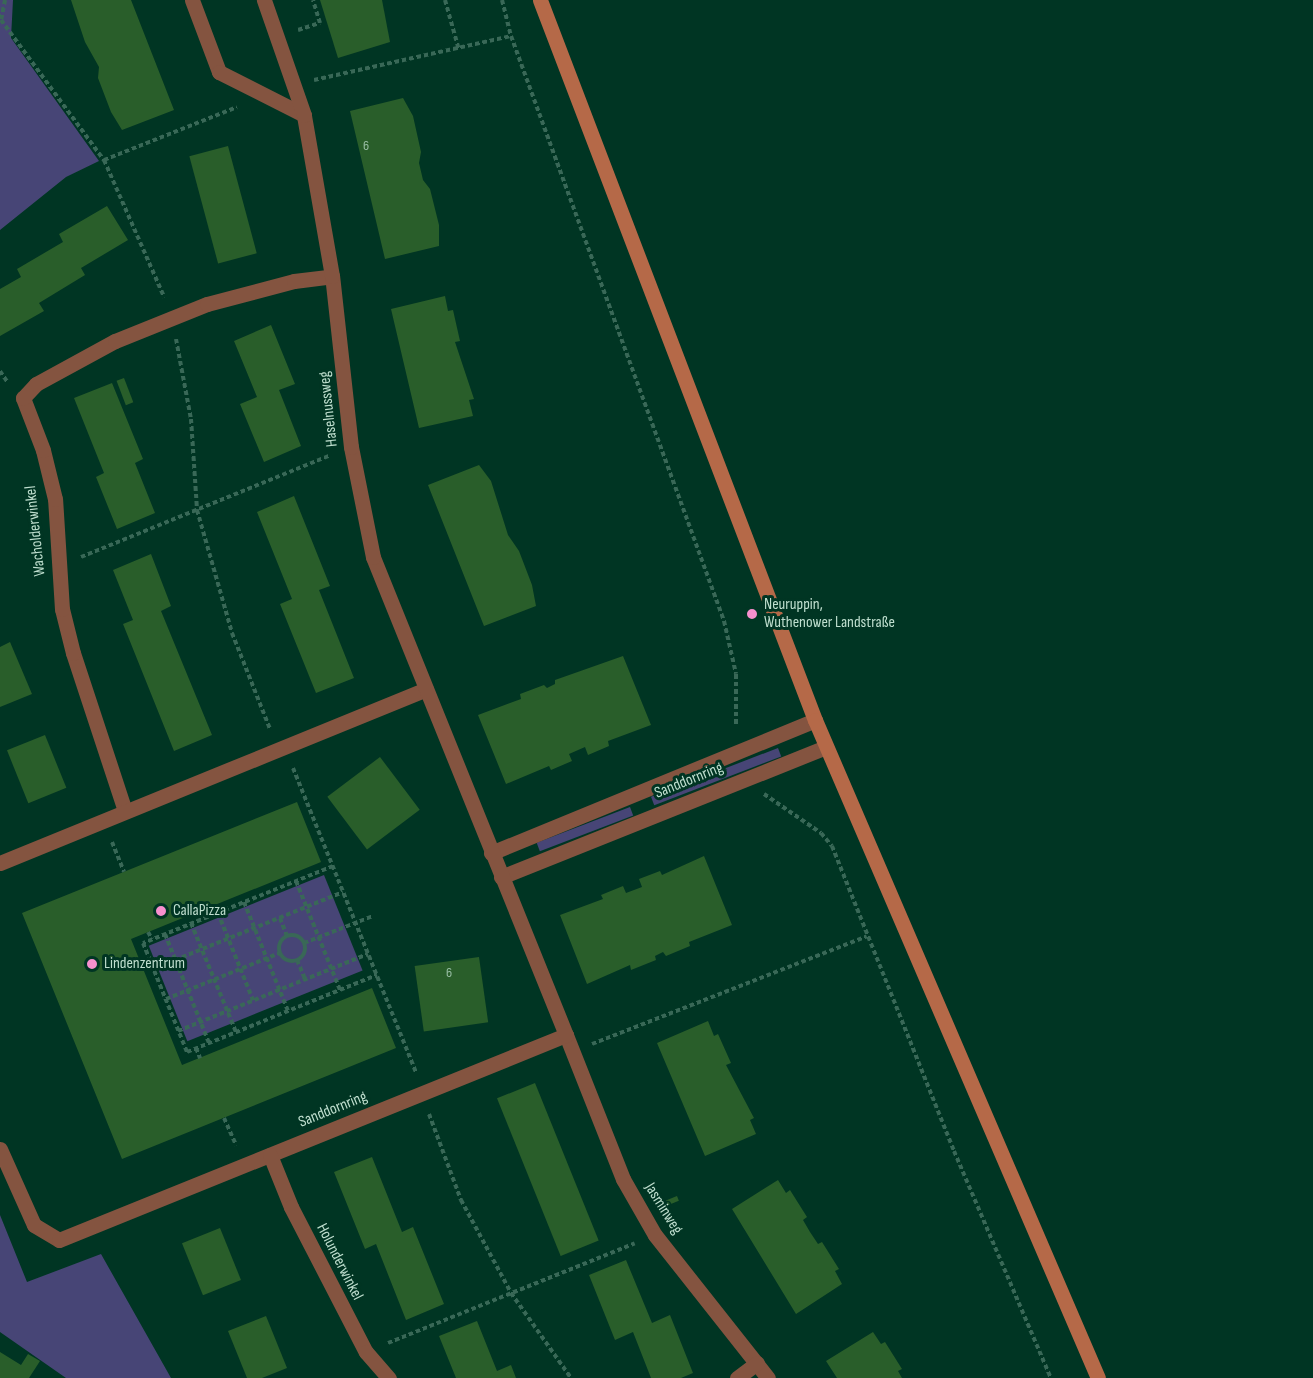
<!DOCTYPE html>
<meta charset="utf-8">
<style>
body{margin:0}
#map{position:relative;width:1313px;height:1378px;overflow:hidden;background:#003523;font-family:"Sofia Sans Condensed",sans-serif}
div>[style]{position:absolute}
.green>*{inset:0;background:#474576;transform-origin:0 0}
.building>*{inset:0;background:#295e2a;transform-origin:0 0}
.path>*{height:4px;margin-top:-2px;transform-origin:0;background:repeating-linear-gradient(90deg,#396857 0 4.5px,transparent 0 7.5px)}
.path>.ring{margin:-2px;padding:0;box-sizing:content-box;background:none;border:4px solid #396857;border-radius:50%}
.street>*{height:15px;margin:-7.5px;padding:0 7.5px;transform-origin:7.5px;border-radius:7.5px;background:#845440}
.secondary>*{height:15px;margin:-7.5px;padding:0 7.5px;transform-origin:7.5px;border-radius:7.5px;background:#b56948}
.dots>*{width:16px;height:16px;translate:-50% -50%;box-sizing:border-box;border:3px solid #003523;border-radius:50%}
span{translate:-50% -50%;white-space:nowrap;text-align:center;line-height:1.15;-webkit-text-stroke:6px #003523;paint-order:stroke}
.number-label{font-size:14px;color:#9abfa6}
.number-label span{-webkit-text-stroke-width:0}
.street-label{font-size:16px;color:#bfdfcf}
.poi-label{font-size:16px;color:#bfdfcf}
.left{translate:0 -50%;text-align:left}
</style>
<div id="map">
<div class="green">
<i style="clip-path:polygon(0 0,13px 0,11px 38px,99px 161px,66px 177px,0 230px)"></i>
<i style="left:778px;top:748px;width:9px;height:136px;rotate:69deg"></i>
<i style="left:630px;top:807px;width:9px;height:100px;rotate:69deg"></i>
<i style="left:324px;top:875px;width:103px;height:189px;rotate:68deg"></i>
<i style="clip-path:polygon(0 1215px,27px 1282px,101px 1254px,171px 1378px,66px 1378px,0 1332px)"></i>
</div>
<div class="building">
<i style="clip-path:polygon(71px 0,131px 0,174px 110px,122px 130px,111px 112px,98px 78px,99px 67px,85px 42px)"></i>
<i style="clip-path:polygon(320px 0,382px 0,390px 42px,338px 58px)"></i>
<i style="clip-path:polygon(403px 98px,413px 116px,421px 152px,419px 163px,423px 180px,430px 189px,439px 225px,439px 246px,385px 259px,350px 111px)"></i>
<i style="left:228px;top:146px;width:111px;height:40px;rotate:75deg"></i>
<i style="clip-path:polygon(107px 206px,128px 240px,81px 268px,85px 275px,39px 303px,44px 311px,0 336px,0 289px,21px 277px,17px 269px,63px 242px,59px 234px)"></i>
<i style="clip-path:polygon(445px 296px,448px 311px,453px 310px,460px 341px,455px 342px,474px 399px,469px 400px,473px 416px,419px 428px,391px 309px)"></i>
<i style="clip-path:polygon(271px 325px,295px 384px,279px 390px,301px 446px,264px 462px,240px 404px,257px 397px,234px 341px)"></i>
<i style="left:124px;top:378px;width:26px;height:8px;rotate:69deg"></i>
<i style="clip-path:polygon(112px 383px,143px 459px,135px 463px,155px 513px,117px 529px,96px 477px,104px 473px,74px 398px)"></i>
<i style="clip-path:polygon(479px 465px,491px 481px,508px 535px,519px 551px,532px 585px,536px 606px,484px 626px,428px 485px)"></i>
<i style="clip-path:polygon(294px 496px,330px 586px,319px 590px,354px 678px,316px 693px,280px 604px,292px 599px,257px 512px)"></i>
<i style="clip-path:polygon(151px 554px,171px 606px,161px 611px,212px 735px,174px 751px,123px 624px,133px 620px,113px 570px)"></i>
<i style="clip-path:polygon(10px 642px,32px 694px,0 707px,0 647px)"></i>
<i style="clip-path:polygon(623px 656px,651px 725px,608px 741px,609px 746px,588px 755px,585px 747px,569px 754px,572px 761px,551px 770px,549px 766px,506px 784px,478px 715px,521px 699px,520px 694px,544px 685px,547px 688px,555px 684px,555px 680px)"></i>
<i style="left:45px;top:735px;width:57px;height:41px;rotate:68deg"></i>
<i style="left:380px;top:757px;width:66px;height:66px;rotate:53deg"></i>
<i style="clip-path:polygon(297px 802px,321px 862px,131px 939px,182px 1065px,372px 988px,396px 1048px,122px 1159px,22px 913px)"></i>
<i style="clip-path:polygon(704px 856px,732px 925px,689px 942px,690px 946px,666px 956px,663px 952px,655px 956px,656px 960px,631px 970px,630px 965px,587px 984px,560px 915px,603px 899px,601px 895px,623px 886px,626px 893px,642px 887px,639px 879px,660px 871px,662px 875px)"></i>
<i style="left:479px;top:957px;width:66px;height:65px;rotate:82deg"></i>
<i style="clip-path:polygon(708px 1021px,714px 1036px,718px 1034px,731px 1063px,726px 1065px,754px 1118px,750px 1120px,756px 1134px,705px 1156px,657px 1043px)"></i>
<i style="left:535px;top:1083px;width:170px;height:41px;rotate:68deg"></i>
<i style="clip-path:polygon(372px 1157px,402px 1232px,413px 1227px,444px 1304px,406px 1320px,376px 1244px,365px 1249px,334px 1172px)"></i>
<i style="clip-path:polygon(778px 1180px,786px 1193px,790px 1190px,807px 1217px,803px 1220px,810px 1232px,818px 1244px,822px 1242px,839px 1269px,835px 1271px,842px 1284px,796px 1314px,732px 1209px)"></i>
<i style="left:677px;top:1196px;width:5px;height:16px;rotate:68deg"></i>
<i style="left:220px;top:1228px;width:56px;height:41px;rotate:68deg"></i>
<i style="clip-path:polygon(626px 1260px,652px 1323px,670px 1315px,693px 1373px,681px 1378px,651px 1378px,633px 1332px,615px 1340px,589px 1275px)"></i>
<i style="clip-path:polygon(266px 1316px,287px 1368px,262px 1378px,247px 1378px,228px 1331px)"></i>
<i style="clip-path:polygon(477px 1321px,497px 1371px,511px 1365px,516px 1378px,456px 1378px,439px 1336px)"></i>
<i style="clip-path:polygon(873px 1332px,881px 1344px,885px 1342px,902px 1369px,898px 1371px,902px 1378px,837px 1378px,826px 1361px)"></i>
<i style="clip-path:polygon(0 1352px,21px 1365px,28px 1354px,40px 1361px,29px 1378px,0 1378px)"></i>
</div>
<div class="path">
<i style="left:5px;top:0;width:20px;rotate:101deg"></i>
<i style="left:1px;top:20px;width:174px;rotate:53.7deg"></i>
<i style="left:104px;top:160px;width:143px;rotate:-21.7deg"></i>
<i style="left:445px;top:0;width:52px;rotate:74.4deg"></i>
<i style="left:502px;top:0;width:37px;rotate:76deg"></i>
<i style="left:511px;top:36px;width:623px;rotate:69.99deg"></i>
<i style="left:724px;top:621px;width:54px;rotate:77.2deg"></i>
<i style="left:736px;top:674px;width:53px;rotate:90deg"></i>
<i style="left:298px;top:30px;width:23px;rotate:-18deg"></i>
<i style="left:320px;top:23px;width:24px;rotate:-107deg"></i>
<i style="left:314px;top:80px;width:202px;rotate:-12.6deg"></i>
<i style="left:104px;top:160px;width:150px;rotate:66.3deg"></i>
<i style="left:176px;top:339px;width:81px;rotate:79.4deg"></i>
<i style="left:191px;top:419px;width:91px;rotate:86.2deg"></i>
<i style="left:197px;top:510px;width:128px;rotate:74.1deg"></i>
<i style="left:232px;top:633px;width:103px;rotate:68.4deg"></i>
<i style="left:0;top:371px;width:14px;rotate:56deg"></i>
<i style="left:81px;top:557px;width:268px;rotate:-22.2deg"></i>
<i style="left:293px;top:768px;width:329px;rotate:68deg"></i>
<i style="left:764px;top:794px;width:69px;rotate:34.4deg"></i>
<i style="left:821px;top:833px;width:17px;rotate:50deg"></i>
<i style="left:832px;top:846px;width:328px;rotate:68.2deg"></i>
<i style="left:954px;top:1151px;width:247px;rotate:66.9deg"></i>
<i style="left:112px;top:842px;width:32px;rotate:68deg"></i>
<i style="left:333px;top:866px;width:205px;rotate:157.9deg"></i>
<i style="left:143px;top:943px;width:118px;rotate:68deg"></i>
<i style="left:187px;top:1052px;width:205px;rotate:-22.1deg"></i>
<i style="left:296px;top:881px;width:118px;rotate:68deg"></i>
<i style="left:244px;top:902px;width:118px;rotate:68deg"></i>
<i style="left:218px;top:913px;width:94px;rotate:68.1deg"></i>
<i style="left:280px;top:918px;width:19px;rotate:69deg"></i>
<i style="left:191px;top:923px;width:118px;rotate:67.6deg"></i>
<i style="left:148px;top:932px;width:8px;rotate:60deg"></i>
<i style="left:165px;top:934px;width:118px;rotate:68deg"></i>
<i class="ring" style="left:279px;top:935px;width:22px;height:22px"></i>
<i style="left:304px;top:943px;width:74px;rotate:-21.4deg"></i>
<i style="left:175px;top:960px;width:181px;rotate:-22deg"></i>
<i style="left:297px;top:960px;width:21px;rotate:67deg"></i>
<i style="left:166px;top:999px;width:123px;rotate:-22deg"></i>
<i style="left:178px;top:1031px;width:205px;rotate:-22.1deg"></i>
<i style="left:592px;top:1044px;width:295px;rotate:-21.4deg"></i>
<i style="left:196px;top:1048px;width:11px;rotate:68deg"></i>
<i style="left:429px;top:1114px;width:92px;rotate:69.6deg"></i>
<i style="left:461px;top:1200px;width:106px;rotate:61.7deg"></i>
<i style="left:511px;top:1293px;width:104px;rotate:54.8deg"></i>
<i style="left:224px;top:1118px;width:30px;rotate:66deg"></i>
<i style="left:388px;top:1343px;width:266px;rotate:-22deg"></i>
</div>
<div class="street">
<i style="left:192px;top:0;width:77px;rotate:69.4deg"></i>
<i style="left:219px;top:72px;width:95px;rotate:26.8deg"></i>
<i style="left:125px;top:811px;width:166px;rotate:-108.2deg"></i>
<i style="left:73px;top:653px;width:45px;rotate:-104deg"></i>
<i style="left:62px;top:609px;width:110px;rotate:-93.6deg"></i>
<i style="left:55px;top:499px;width:50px;rotate:-103.8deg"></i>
<i style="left:43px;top:450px;width:56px;rotate:-111deg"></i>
<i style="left:23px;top:398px;width:19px;rotate:-47deg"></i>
<i style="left:36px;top:384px;width:90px;rotate:-28.6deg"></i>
<i style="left:115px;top:341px;width:99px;rotate:-21.9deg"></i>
<i style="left:207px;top:304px;width:90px;rotate:-14.8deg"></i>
<i style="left:294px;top:281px;width:38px;rotate:-7deg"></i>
<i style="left:491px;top:853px;width:350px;rotate:-22.3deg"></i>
<i style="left:0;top:863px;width:460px;rotate:-22.2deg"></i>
<i style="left:501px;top:877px;width:350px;rotate:-21.8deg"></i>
<i style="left:566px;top:1035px;width:155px;rotate:68.4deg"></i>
<i style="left:623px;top:1179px;width:64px;rotate:60.3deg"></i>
<i style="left:655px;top:1235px;width:182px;rotate:51.7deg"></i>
<i style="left:0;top:1149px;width:83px;rotate:65.9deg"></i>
<i style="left:34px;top:1225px;width:29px;rotate:31deg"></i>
<i style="left:59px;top:1240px;width:547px;rotate:-22.02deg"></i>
<i style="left:566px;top:1035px;width:515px;rotate:-111.99deg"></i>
<i style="left:373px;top:557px;width:112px;rotate:-101.3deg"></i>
<i style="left:351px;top:447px;width:172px;rotate:-96.3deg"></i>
<i style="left:332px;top:276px;width:163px;rotate:-99.9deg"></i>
<i style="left:304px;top:115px;width:122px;rotate:-109.2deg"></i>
<i style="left:270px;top:1155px;width:56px;rotate:68deg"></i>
<i style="left:291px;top:1207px;width:163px;rotate:62.7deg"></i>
<i style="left:366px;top:1352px;width:35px;rotate:49deg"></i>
<i style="left:737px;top:1378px;width:25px;rotate:-37deg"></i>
</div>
<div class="secondary">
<i style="left:540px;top:0;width:771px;rotate:69.1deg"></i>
<i style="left:815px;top:720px;width:716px;rotate:66.73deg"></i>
</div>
<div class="dots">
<i style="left:752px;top:614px;background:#f790ce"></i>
<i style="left:161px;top:911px;background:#f790ce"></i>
<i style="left:92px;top:964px;background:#f790ce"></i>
</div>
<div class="number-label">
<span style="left:366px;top:146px">6</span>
<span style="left:449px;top:973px">6</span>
</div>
<div class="street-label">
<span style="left:329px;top:409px;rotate:-96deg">Haselnussweg</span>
<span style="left:36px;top:531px;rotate:-96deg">Wacholderwinkel</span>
<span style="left:689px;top:781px;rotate:-22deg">Sanddornring</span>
<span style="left:333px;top:1110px;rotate:-22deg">Sanddornring</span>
<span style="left:663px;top:1209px;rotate:58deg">Jasminweg</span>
<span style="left:339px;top:1262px;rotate:63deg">Holunderwinkel</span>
</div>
<div class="poi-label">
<span class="left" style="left:764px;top:614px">Neuruppin,<br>Wuthenower Landstraße</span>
<span class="left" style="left:173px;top:911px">CallaPizza</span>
<span class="left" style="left:104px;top:964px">Lindenzentrum</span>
</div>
</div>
